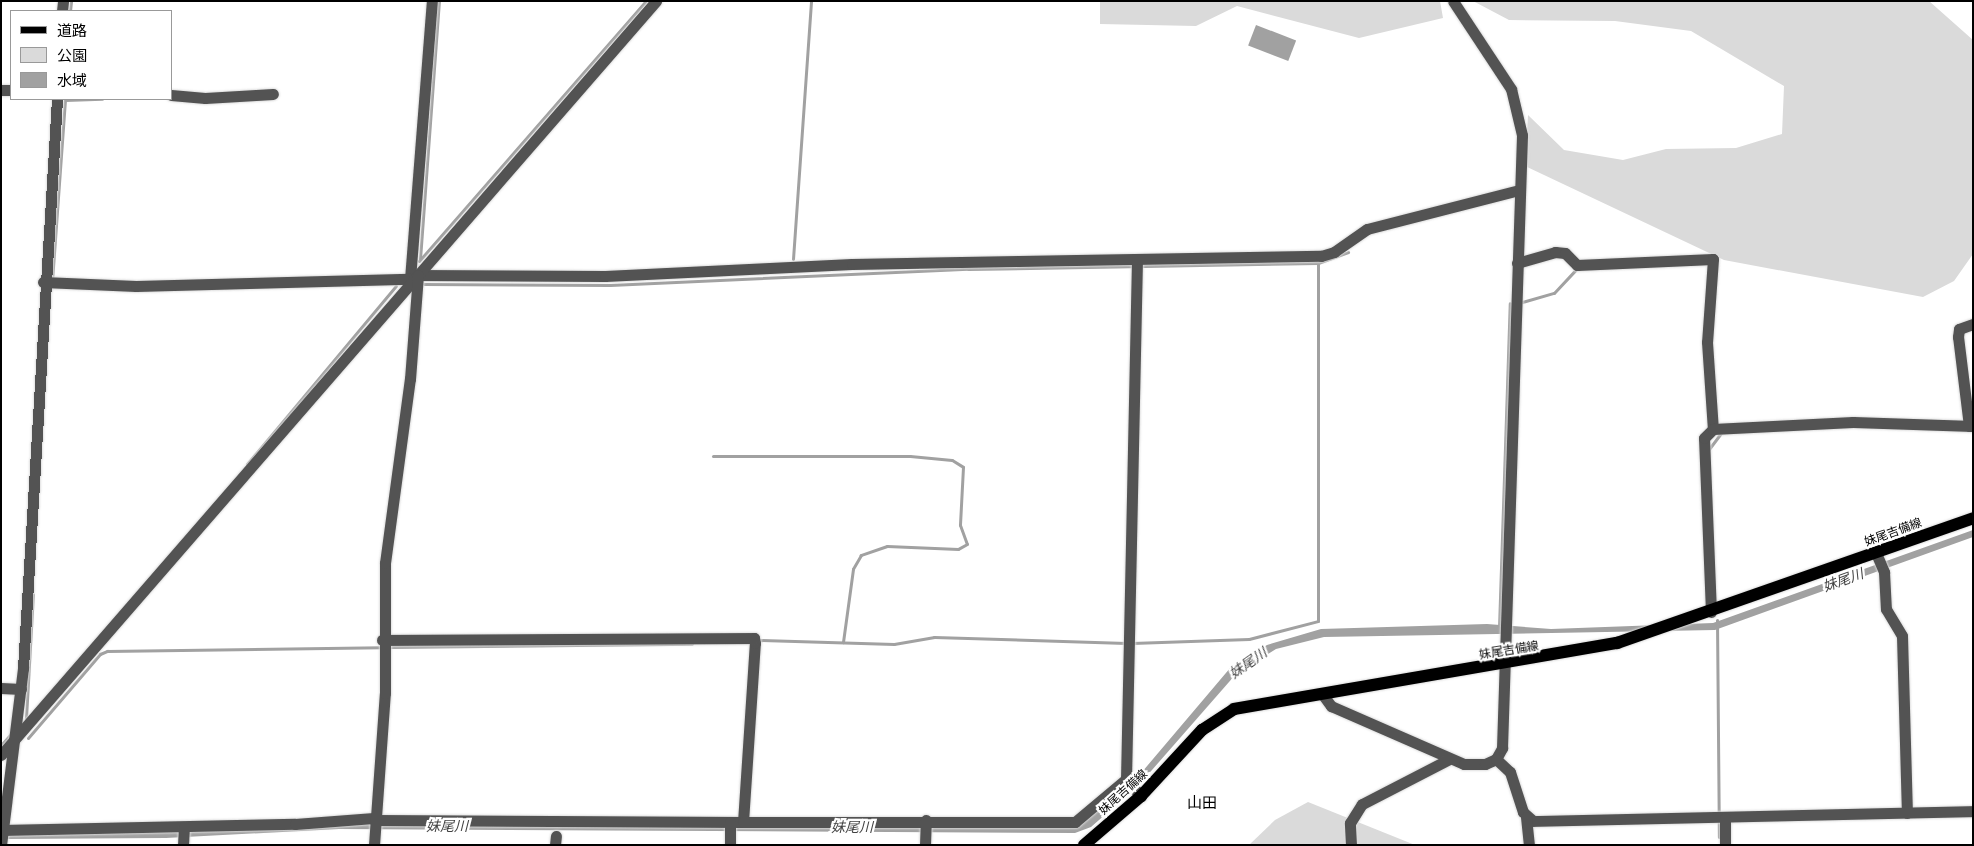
<!DOCTYPE html>
<meta charset="utf-8">
<style>
body{margin:0}
#map{position:relative;width:1974px;height:846px;overflow:hidden;background:#fff;font-family:Lato,"Noto Sans JP",sans-serif}
div>[style]{position:absolute}
.green>*{inset:0;background:#dadada}
.water>*{inset:0;background:#a1a1a1;transform-origin:0 0}
.stream>*{height:3px;margin:-1.5px;padding:0 1.5px;transform-origin:1.5px;border-radius:1.5px;background:#a1a1a1}
.roads{filter:drop-shadow(0 0 1px #dbdbdb) drop-shadow(0 0 1px #dbdbdb)}
.minor>*{height:11px;margin:-5.5px;padding:0 5.5px;transform-origin:5.5px;border-radius:5.5px;background:#535353}
.major>*{height:12px;margin:-6px;padding:0 6px;transform-origin:6px;border-radius:6px;background:#000}
span{translate:-50% -50%;white-space:nowrap;text-align:center;line-height:1.15;-webkit-text-stroke:4.5px #fff;paint-order:stroke}
.street-label{font-size:12px;color:#000}
.water-label{font-size:14px;color:#424242;font-style:italic}
.quarter-label{font-size:15px;color:#000}
.frame{position:absolute;inset:0;border:2px solid #000;pointer-events:none}
.legend{position:absolute;left:10px;top:10px;width:162px;height:90px;box-sizing:border-box;background:#fff;border:1px solid #999;margin:0;padding:6px 9px;list-style:none;font-size:15px;color:#000}
.legend li{display:flex;align-items:center;gap:10px;height:25px}
.legend b{width:25px;border:1px solid #999}
</style>
<div id="map">
<div class="green">
<i style="clip-path:polygon(1100px 1px,1440px 1px,1443px 18px,1359px 38px,1237px 6px,1196px 26px,1100px 24px)"></i>
<i style="clip-path:polygon(1473px 1px,1929px 1px,1973px 40px,1973px 254px,1954px 281px,1923px 297px,1724px 260px,1525px 166px,1528px 115px,1564px 150px,1623px 160px,1666px 149px,1736px 148px,1782px 134px,1784px 86px,1691px 31px,1615px 21px,1509px 20px)"></i>
<i style="clip-path:polygon(1308px 802px,1415px 845px,1249px 845px,1275px 820px)"></i>
</div>
<div class="water">
<i style="left:1256px;top:25px;width:43px;height:22px;rotate:21deg"></i>
<i style="clip-path:polygon(1973px 530px,1973px 537px,1715px 630px,1324px 637px,1276px 649px,1236px 674px,1138px 786px,1091px 827px,1075px 833px,339px 829px,166px 838px,1px 839px,1px 833px,196px 832px,327px 822px,1075px 824px,1142px 772px,1231px 667px,1267px 645px,1321px 629px,1487px 624px,1551px 629px,1713px 623px)"></i>
</div>
<div class="stream">
<i style="left:70px;top:11px;width:10px;rotate:-84deg"></i>
<i style="left:65px;top:100px;width:37px;rotate:-2deg"></i>
<i style="left:420px;top:259px;width:259px;rotate:-85.8deg"></i>
<i style="left:793px;top:259px;width:259px;rotate:-86deg"></i>
<i style="left:419px;top:261px;width:345px;rotate:-48.9deg"></i>
<i style="left:52px;top:281px;width:182px;rotate:-85.9deg"></i>
<i style="left:424px;top:284px;width:186px;rotate:0.3deg"></i>
<i style="left:610px;top:285px;width:358px;rotate:-2.6deg"></i>
<i style="left:968px;top:269px;width:350px;rotate:-1deg"></i>
<i style="left:1318px;top:263px;width:32px;rotate:-20deg"></i>
<i style="left:1522px;top:302px;width:33px;rotate:-16deg"></i>
<i style="left:1554px;top:293px;width:33px;rotate:-47deg"></i>
<i style="left:1709px;top:449px;width:20px;rotate:-53deg"></i>
<i style="left:713px;top:456px;width:197px"></i>
<i style="left:910px;top:456px;width:42px;rotate:5.4deg"></i>
<i style="left:952px;top:460px;width:13px;rotate:32deg"></i>
<i style="left:963px;top:467px;width:58px;rotate:93deg"></i>
<i style="left:960px;top:525px;width:20px;rotate:70deg"></i>
<i style="left:967px;top:544px;width:10px;rotate:151deg"></i>
<i style="left:958px;top:549px;width:71px;rotate:-177.6deg"></i>
<i style="left:887px;top:546px;width:28px;rotate:161deg"></i>
<i style="left:861px;top:555px;width:16px;rotate:120deg"></i>
<i style="left:853px;top:569px;width:74px;rotate:97.8deg"></i>
<i style="left:247px;top:464px;width:232px;rotate:-50.1deg"></i>
<i style="left:1717px;top:620px;width:217px;rotate:89.5deg"></i>
<i style="left:1499px;top:628px;width:325px;rotate:-88.1deg"></i>
<i style="left:758px;top:640px;width:136px;rotate:1.7deg"></i>
<i style="left:894px;top:644px;width:41px;rotate:-9.9deg"></i>
<i style="left:934px;top:637px;width:192px;rotate:1.8deg"></i>
<i style="left:1132px;top:643px;width:117px;rotate:-2deg"></i>
<i style="left:1249px;top:639px;width:71px;rotate:-14.6deg"></i>
<i style="left:1318px;top:621px;width:358px;rotate:-90deg"></i>
<i style="left:388px;top:647px;width:304px;rotate:-0.6deg"></i>
<i style="left:26px;top:718px;width:124px;rotate:-86.8deg"></i>
<i style="left:28px;top:738px;width:111px;rotate:-49.4deg"></i>
<i style="left:100px;top:654px;width:8px;rotate:-23deg"></i>
<i style="left:107px;top:651px;width:275px;rotate:-0.8deg"></i>
<i style="left:1px;top:745px;width:15px;rotate:-48deg"></i>
</div>
<div class="roads">
<div class="minor">
<i style="left:62px;top:11px;width:10px;rotate:-84deg"></i>
<i style="left:1px;top:90px;width:10px"></i>
<i style="left:171px;top:95px;width:34px;rotate:5deg"></i>
<i style="left:205px;top:98px;width:68px;rotate:-3.4deg"></i>
<i style="left:1137px;top:259px;width:520px;rotate:91.21deg"></i>
<i style="left:1126px;top:779px;width:23px;rotate:49deg"></i>
<i style="left:1517px;top:263px;width:40px;rotate:-16deg"></i>
<i style="left:1555px;top:252px;width:10px;rotate:6deg"></i>
<i style="left:1565px;top:253px;width:17px;rotate:45deg"></i>
<i style="left:1577px;top:265px;width:136px;rotate:-2.5deg"></i>
<i style="left:1713px;top:259px;width:83px;rotate:94.1deg"></i>
<i style="left:1707px;top:342px;width:87px;rotate:86.1deg"></i>
<i style="left:414px;top:275px;width:191px;rotate:0.3deg"></i>
<i style="left:605px;top:276px;width:247px;rotate:-2.8deg"></i>
<i style="left:852px;top:264px;width:469px;rotate:-1deg"></i>
<i style="left:1321px;top:256px;width:14px;rotate:-17deg"></i>
<i style="left:1334px;top:252px;width:40px;rotate:-34.9deg"></i>
<i style="left:1367px;top:229px;width:157px;rotate:-14.4deg"></i>
<i style="left:410px;top:279px;width:279px;rotate:-85.5deg"></i>
<i style="left:43px;top:282px;width:93px;rotate:2.5deg"></i>
<i style="left:136px;top:286px;width:274px;rotate:-1.5deg"></i>
<i style="left:1969px;top:426px;width:90px;rotate:-97deg"></i>
<i style="left:1958px;top:337px;width:8px;rotate:-83deg"></i>
<i style="left:1959px;top:329px;width:15px;rotate:-20deg"></i>
<i style="left:1876px;top:553px;width:21px;rotate:67deg"></i>
<i style="left:1884px;top:572px;width:37px;rotate:87deg"></i>
<i style="left:1886px;top:609px;width:31px;rotate:59deg"></i>
<i style="left:1902px;top:636px;width:177px;rotate:88.4deg"></i>
<i style="left:1711px;top:612px;width:174px;rotate:-92.3deg"></i>
<i style="left:1704px;top:438px;width:13px;rotate:-45deg"></i>
<i style="left:1713px;top:429px;width:140px;rotate:-2.9deg"></i>
<i style="left:1853px;top:422px;width:120px;rotate:1.9deg"></i>
<i style="left:1px;top:688px;width:20px;rotate:3deg"></i>
<i style="left:1323px;top:695px;width:14px;rotate:54deg"></i>
<i style="left:1331px;top:706px;width:145px;rotate:23.6deg"></i>
<i style="left:1464px;top:764px;width:21px"></i>
<i style="left:1485px;top:764px;width:12px;rotate:-24deg"></i>
<i style="left:1496px;top:759px;width:13px;rotate:-61deg"></i>
<i style="left:1502px;top:748px;width:613px;rotate:-88.13deg"></i>
<i style="left:1522px;top:135px;width:47px;rotate:-103.4deg"></i>
<i style="left:1511px;top:89px;width:105px;rotate:-123.4deg"></i>
<i style="left:1px;top:755px;width:999px;rotate:-49.02deg"></i>
<i style="left:1496px;top:759px;width:19px;rotate:43deg"></i>
<i style="left:1510px;top:772px;width:42px;rotate:72deg"></i>
<i style="left:1523px;top:812px;width:13px;rotate:42deg"></i>
<i style="left:1533px;top:821px;width:440px;rotate:-1.3deg"></i>
<i style="left:1526px;top:817px;width:28px;rotate:84deg"></i>
<i style="left:1725px;top:818px;width:27px;rotate:90deg"></i>
<i style="left:374px;top:820px;width:369px;rotate:0.3deg"></i>
<i style="left:743px;top:822px;width:179px;rotate:-86.2deg"></i>
<i style="left:755px;top:643px;width:5px;rotate:-101deg"></i>
<i style="left:754px;top:638px;width:372px;rotate:179.7deg"></i>
<i style="left:743px;top:822px;width:332px"></i>
<i style="left:1075px;top:822px;width:67px;rotate:-40.1deg"></i>
<i style="left:1px;top:830px;width:294px;rotate:-1.2deg"></i>
<i style="left:295px;top:824px;width:79px;rotate:-4.3deg"></i>
<i style="left:1px;top:845px;width:178px;rotate:-82.9deg"></i>
<i style="left:23px;top:668px;width:570px;rotate:-86.58deg"></i>
<i style="left:183px;top:845px;width:18px;rotate:-87deg"></i>
<i style="left:374px;top:845px;width:152px;rotate:-85.9deg"></i>
<i style="left:385px;top:693px;width:130px;rotate:-90deg"></i>
<i style="left:385px;top:563px;width:186px;rotate:-82.3deg"></i>
<i style="left:410px;top:379px;width:104px;rotate:-85.6deg"></i>
<i style="left:555px;top:845px;width:9px;rotate:-84deg"></i>
<i style="left:730px;top:845px;width:23px;rotate:-90deg"></i>
<i style="left:925px;top:845px;width:25px;rotate:-88deg"></i>
<i style="left:1351px;top:845px;width:22px;rotate:-93deg"></i>
<i style="left:1350px;top:823px;width:22px;rotate:-58deg"></i>
<i style="left:1362px;top:804px;width:98px;rotate:-27.3deg"></i>
</div>
<div class="major">
<i style="left:1084px;top:845px;width:75px;rotate:-40.7deg"></i>
<i style="left:1141px;top:796px;width:90px;rotate:-47.3deg"></i>
<i style="left:1202px;top:730px;width:38px;rotate:-33deg"></i>
<i style="left:1234px;top:709px;width:389px;rotate:-9.8deg"></i>
<i style="left:1617px;top:643px;width:377px;rotate:-19.3deg"></i>
</div>
</div>
<div class="street-label">
<span style="left:1893px;top:532px;rotate:-20deg">妹尾吉備線</span>
<span style="left:1509px;top:650px;rotate:-9deg">妹尾吉備線</span>
<span style="left:1123px;top:792px;rotate:-42deg">妹尾吉備線</span>
</div>
<div class="water-label">
<span style="left:1843px;top:580px;rotate:-20deg">妹尾川</span>
<span style="left:1248px;top:663px;rotate:-35deg">妹尾川</span>
<span style="left:447px;top:826px">妹尾川</span>
<span style="left:852px;top:827px">妹尾川</span>
</div>
<div class="quarter-label">
<span style="left:1202px;top:803px">山田</span>
</div>
<div class="frame"></div>
<ul class="legend">
<li><b style="height:6px;background:#000"></b>道路</li>
<li><b style="height:14px;background:#dadada"></b>公園</li>
<li><b style="height:14px;background:#a1a1a1"></b>水域</li>
</ul>
</div>
